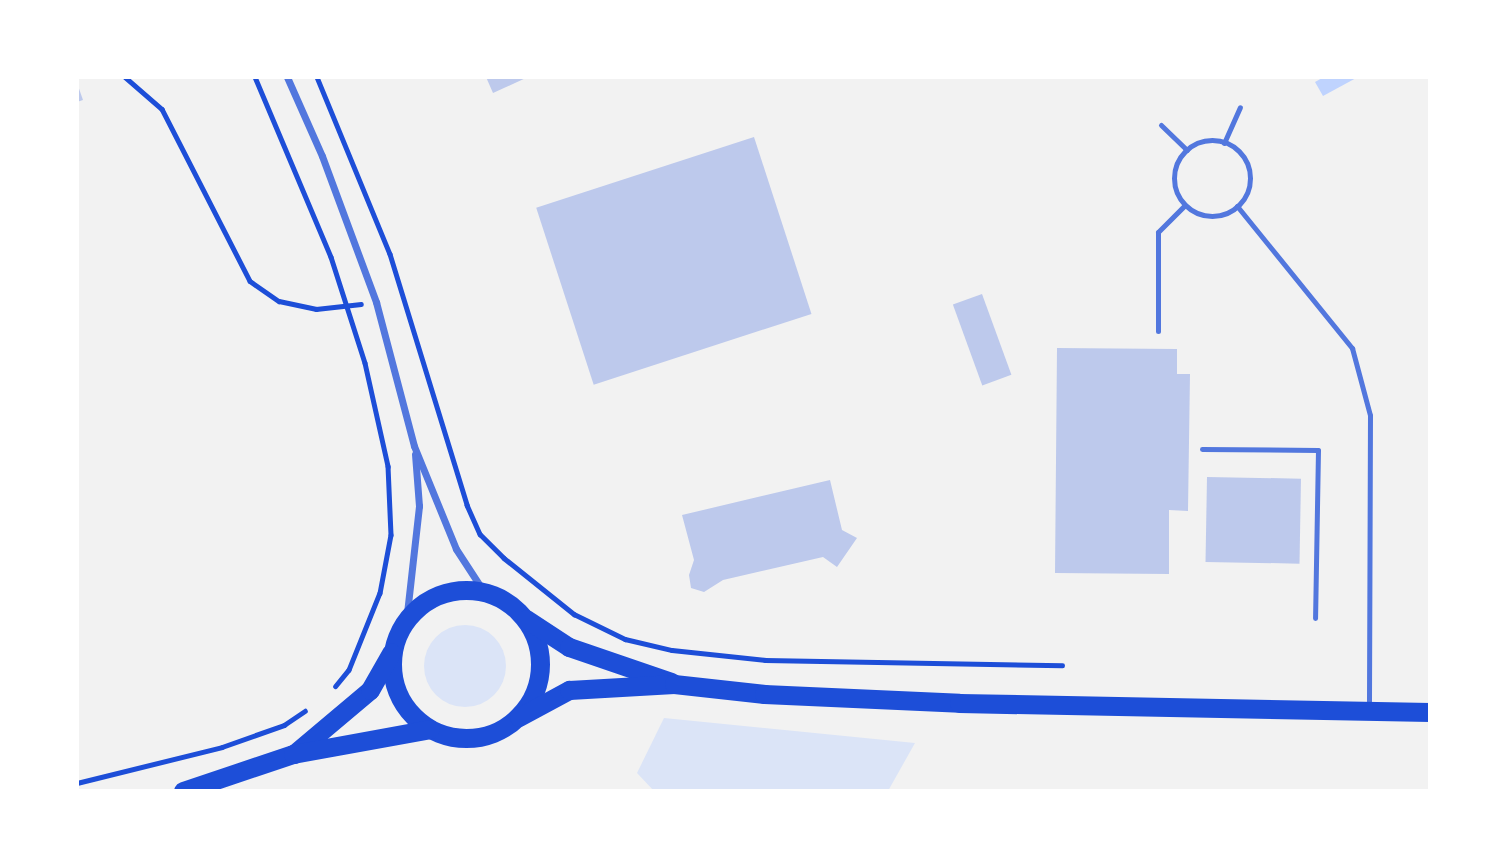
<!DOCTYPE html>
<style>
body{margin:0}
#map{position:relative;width:1507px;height:868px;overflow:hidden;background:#f2f2f2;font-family:"DM Sans",sans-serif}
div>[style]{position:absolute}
.green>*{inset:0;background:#dbe4f7}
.round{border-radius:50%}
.water>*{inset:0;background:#bfd3fe}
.building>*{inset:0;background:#bdc9ec;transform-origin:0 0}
.path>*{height:4.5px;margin:-2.25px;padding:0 2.25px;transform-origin:2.25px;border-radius:2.25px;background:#1d4ed8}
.service>*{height:5px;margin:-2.5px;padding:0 2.5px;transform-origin:2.5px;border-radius:2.5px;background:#5277de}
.service>.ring{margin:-2.5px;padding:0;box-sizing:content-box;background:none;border:5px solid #5277de;border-radius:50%}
.minor>*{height:7px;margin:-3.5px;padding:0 3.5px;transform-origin:3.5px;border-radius:3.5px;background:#5277de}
.trunk>*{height:19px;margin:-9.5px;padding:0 9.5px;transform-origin:9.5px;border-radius:9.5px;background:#1d4ed8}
.trunk>.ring{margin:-9.5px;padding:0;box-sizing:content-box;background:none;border:19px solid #1d4ed8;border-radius:50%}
span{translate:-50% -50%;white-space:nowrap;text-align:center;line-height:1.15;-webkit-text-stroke:5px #fff;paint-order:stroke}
.frame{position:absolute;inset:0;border:79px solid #fff;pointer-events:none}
</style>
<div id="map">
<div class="green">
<i class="round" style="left:424px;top:625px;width:82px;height:82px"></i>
<i style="clip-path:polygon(664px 718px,915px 743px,888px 791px,654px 791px,637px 773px)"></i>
</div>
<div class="water">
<i style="clip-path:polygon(1324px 77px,1358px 77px,1323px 96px,1315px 82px)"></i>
</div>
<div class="building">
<i style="clip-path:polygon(486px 77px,528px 77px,493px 93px)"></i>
<i style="clip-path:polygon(77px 83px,83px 100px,77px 102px)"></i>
<i style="left:754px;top:137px;width:186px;height:229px;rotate:72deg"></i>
<i style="left:982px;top:294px;width:86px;height:31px;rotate:70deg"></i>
<i style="clip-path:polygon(1057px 348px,1177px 349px,1177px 374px,1190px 374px,1188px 511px,1169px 510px,1169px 574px,1055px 573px)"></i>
<i style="left:1207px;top:477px;width:94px;height:85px;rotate:1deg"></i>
<i style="clip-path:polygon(830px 480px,842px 530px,857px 538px,837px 567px,823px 557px,723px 580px,704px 592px,691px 588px,689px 575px,694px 560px,682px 515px)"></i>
</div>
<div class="path">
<i style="left:125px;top:77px;width:49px;rotate:40.9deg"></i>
<i style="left:162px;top:109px;width:193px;rotate:62.9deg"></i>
<i style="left:250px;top:281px;width:35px;rotate:35deg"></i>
<i style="left:279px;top:301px;width:38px;rotate:12deg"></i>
<i style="left:316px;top:309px;width:45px;rotate:-6.3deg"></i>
<i style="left:255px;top:77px;width:195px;rotate:67.1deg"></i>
<i style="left:331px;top:257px;width:111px;rotate:72.2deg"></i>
<i style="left:365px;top:363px;width:106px;rotate:77.4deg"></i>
<i style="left:388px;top:466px;width:69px;rotate:87.5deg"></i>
<i style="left:391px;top:535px;width:59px;rotate:100.7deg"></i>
<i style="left:380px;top:593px;width:83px;rotate:111.9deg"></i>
<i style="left:349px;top:670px;width:21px;rotate:129deg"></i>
<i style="left:317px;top:77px;width:191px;rotate:67.6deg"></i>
<i style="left:390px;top:254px;width:263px;rotate:72.9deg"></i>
<i style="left:467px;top:505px;width:32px;rotate:66deg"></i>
<i style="left:480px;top:534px;width:34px;rotate:45deg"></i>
<i style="left:504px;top:558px;width:90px;rotate:38.7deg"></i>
<i style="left:574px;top:614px;width:57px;rotate:26.1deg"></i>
<i style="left:625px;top:639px;width:48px;rotate:13.2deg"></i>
<i style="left:672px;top:650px;width:94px;rotate:6.1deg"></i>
<i style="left:765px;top:660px;width:297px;rotate:1deg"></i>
<i style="left:77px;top:783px;width:149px;rotate:-13.9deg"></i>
<i style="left:222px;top:747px;width:66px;rotate:-19.5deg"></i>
<i style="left:284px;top:725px;width:25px;rotate:-34deg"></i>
</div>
<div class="service">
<i style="left:1161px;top:125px;width:36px;rotate:44deg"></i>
<i class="ring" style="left:1174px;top:140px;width:71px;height:71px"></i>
<i style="left:1224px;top:143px;width:39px;rotate:-66deg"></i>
<i style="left:1237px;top:206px;width:183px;rotate:51deg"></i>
<i style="left:1352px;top:348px;width:69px;rotate:75deg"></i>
<i style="left:1370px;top:415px;width:291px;rotate:90.2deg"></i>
<i style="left:1158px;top:331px;width:99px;rotate:-90deg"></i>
<i style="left:1158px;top:232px;width:38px;rotate:-45deg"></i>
<i style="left:1202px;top:449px;width:116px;rotate:0.5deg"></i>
<i style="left:1318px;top:450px;width:168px;rotate:91deg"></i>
</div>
<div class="minor">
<i style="left:287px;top:77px;width:86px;rotate:66.1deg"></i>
<i style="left:322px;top:156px;width:156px;rotate:69.7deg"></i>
<i style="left:376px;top:302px;width:149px;rotate:75.2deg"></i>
<i style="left:414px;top:446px;width:111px;rotate:67.8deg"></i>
<i style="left:456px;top:549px;width:51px;rotate:56.9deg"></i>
<i style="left:406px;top:622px;width:117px;rotate:-83.6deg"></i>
<i style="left:419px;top:506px;width:52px;rotate:-94.4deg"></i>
</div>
<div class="trunk">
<i class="ring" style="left:392px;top:590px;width:129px;height:129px"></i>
<i style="left:526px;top:619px;width:51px;rotate:33.1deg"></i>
<i style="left:569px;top:647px;width:108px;rotate:18.9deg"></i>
<i style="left:519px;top:717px;width:57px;rotate:-28.4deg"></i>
<i style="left:569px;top:690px;width:105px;rotate:-3.3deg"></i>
<i style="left:674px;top:684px;width:91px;rotate:6.3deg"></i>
<i style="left:764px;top:694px;width:195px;rotate:2.6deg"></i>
<i style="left:959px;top:703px;width:471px;rotate:1.1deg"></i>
<i style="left:294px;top:754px;width:99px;rotate:-40.1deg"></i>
<i style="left:370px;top:690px;width:43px;rotate:-60.4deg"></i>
<i style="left:183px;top:791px;width:116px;rotate:-18.6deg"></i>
<i style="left:293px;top:754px;width:139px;rotate:-10.3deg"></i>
</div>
<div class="frame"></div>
</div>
